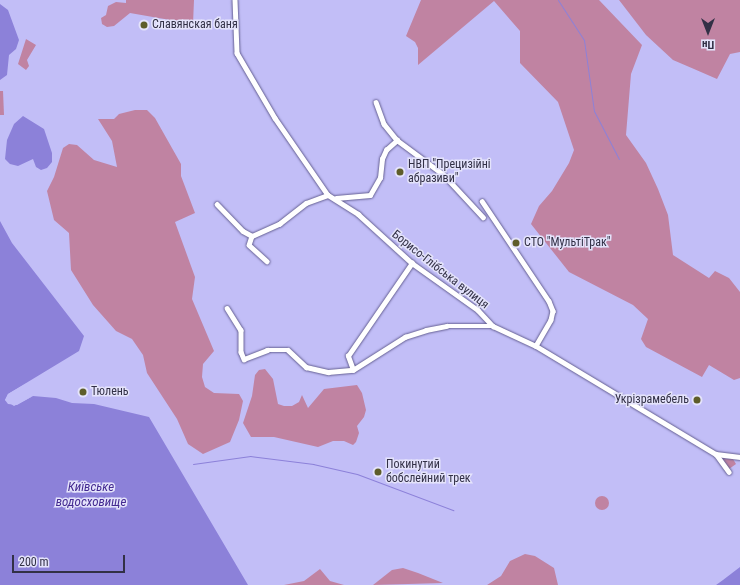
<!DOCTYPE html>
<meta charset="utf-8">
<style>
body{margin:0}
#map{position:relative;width:740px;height:585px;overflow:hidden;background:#c2bef7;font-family:"Roboto Condensed",sans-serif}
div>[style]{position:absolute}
.green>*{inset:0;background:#c083a2}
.round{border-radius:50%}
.water>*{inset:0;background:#8c81d9}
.pier>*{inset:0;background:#c2bef7}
.stream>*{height:1px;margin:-0.5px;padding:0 0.5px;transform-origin:0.5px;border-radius:0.5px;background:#8c81d9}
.roads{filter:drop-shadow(0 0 1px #656093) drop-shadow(0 0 1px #656093)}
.minor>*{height:4.5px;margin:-2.25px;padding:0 2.25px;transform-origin:2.25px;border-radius:2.25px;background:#fff}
.dots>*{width:11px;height:11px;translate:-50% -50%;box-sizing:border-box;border:2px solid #e4e3fb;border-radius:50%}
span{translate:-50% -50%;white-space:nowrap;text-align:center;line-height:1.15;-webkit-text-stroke:3px #e4e3fb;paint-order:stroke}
.poi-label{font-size:12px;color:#323046}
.left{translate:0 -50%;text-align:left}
.right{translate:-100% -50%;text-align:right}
.street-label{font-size:12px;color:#323046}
.water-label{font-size:13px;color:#442a91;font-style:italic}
.north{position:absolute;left:688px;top:12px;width:40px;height:40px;-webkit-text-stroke:3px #e4e3fb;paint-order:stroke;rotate:180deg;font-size:11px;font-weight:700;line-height:16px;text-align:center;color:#323046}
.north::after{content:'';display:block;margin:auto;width:14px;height:18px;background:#323046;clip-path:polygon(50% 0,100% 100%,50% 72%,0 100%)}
.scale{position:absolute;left:12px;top:555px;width:113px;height:18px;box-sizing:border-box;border:2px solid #323046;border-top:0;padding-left:5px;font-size:12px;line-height:14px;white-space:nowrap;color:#323046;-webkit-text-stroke:3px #e4e3fb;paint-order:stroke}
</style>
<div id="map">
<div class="green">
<i style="clip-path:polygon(126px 0,194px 0,193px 24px,130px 13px,114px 26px,107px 27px,102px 24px,101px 18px,106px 15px,108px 6px,116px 2px,126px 3px)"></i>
<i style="clip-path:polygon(421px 0,599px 0,642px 45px,631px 74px,626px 135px,646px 163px,658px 189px,668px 215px,673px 255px,709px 278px,715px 271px,729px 278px,740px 292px,740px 378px,734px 380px,709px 365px,702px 377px,646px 347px,641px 339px,648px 319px,633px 305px,569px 272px,531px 224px,539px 206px,552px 191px,569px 163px,574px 150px,558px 102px,520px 63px,520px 31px,494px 1px,418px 65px,418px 48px,415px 42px,406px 36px)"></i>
<i style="clip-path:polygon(619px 0,740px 0,740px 52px,730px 54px,717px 79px,694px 69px,673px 60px,646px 35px)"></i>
<i style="clip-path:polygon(26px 39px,36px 45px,27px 60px,29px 66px,26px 70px,18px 64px)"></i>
<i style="clip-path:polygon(0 91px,3px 91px,4px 115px,0 115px)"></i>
<i style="clip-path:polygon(135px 110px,147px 110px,155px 118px,181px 164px,181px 176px,195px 213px,175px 222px,195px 277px,192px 299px,214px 351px,203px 364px,202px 377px,205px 387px,214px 393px,239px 394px,243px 401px,239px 420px,230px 442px,203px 454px,188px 444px,177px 419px,147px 373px,143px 355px,132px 339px,116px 331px,93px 305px,71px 270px,69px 233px,54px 220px,47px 191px,54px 177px,63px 148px,69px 144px,77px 145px,94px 160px,117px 167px,112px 141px,98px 119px,114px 119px,119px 114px)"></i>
<i style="clip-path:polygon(265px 369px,273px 379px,278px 404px,284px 406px,292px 406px,299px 402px,302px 395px,308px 408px,324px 389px,357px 385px,362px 393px,366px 410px,364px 417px,357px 426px,359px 433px,356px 442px,353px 445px,344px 441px,333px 441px,318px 447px,274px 437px,251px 437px,243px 423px,252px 396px,255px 375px,259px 370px)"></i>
<i style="clip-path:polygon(722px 458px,733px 459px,736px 464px,729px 469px)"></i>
<i class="round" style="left:595px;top:496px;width:14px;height:14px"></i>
<i style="clip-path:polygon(525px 554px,535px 556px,554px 568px,558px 585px,487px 585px,501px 576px,510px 561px)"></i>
<i style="clip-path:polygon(403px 568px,418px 573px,443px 583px,373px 585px,392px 570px)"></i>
<i style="clip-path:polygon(320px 569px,330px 581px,344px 585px,284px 585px,304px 581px)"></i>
</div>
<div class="water">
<i style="clip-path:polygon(0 4px,8px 10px,19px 40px,16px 49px,9px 55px,7px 75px,0 80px)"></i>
<i style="clip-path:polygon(23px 116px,44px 129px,52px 153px,52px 162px,47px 168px,41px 170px,36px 167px,33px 159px,18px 166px,10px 164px,5px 159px,7px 140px,14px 124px)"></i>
<i style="clip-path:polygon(0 221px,12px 243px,84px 336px,79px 351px,8px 394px,5px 400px,14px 406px,33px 396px,56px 398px,72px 403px,94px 404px,149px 417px,248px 585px,0 585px)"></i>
<i style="clip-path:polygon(740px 567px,740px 585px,716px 585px,723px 580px)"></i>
</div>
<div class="pier">
<i style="clip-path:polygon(27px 383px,10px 395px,8px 401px,14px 404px,33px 396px,17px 405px,8px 404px,5px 400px,8px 394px)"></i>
</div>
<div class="stream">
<i style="left:558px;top:0;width:48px;rotate:57deg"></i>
<i style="left:584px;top:40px;width:72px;rotate:82deg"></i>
<i style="left:594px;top:111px;width:54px;rotate:62.5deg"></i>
<i style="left:193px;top:464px;width:58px;rotate:-8deg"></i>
<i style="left:250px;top:456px;width:64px;rotate:7.2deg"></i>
<i style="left:313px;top:464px;width:45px;rotate:12.8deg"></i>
<i style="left:357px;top:474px;width:103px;rotate:20.6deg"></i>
</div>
<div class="roads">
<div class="minor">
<i style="left:235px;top:0;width:53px;rotate:87.8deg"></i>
<i style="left:237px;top:53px;width:75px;rotate:59.7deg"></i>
<i style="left:275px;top:118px;width:93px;rotate:55.5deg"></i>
<i style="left:328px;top:195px;width:36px;rotate:32deg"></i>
<i style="left:358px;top:214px;width:73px;rotate:42.2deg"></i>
<i style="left:412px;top:263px;width:81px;rotate:35.5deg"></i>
<i style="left:478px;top:310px;width:22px;rotate:47deg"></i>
<i style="left:493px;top:326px;width:47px;rotate:24.9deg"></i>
<i style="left:536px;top:346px;width:210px;rotate:31deg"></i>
<i style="left:716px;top:454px;width:24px;rotate:7deg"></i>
<i style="left:376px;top:102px;width:23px;rotate:70deg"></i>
<i style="left:384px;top:124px;width:21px;rotate:51deg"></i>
<i style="left:336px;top:198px;width:34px;rotate:-5deg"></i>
<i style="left:370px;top:195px;width:20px;rotate:-60deg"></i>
<i style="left:380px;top:178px;width:19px;rotate:-84deg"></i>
<i style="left:382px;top:159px;width:10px;rotate:-66deg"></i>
<i style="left:386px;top:150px;width:15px;rotate:-42deg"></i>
<i style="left:397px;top:140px;width:57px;rotate:36.5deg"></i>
<i style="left:443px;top:174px;width:59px;rotate:47.1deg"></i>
<i style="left:482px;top:201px;width:120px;rotate:56.2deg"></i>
<i style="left:549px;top:301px;width:11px;rotate:68deg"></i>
<i style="left:553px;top:311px;width:9px;rotate:103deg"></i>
<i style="left:551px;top:320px;width:30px;rotate:120deg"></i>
<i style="left:217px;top:204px;width:37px;rotate:46deg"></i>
<i style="left:243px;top:231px;width:10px;rotate:29deg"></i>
<i style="left:252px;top:236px;width:30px;rotate:-24deg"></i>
<i style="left:279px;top:224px;width:34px;rotate:-38deg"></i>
<i style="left:306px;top:203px;width:23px;rotate:-20deg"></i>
<i style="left:252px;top:236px;width:9px;rotate:108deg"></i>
<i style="left:249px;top:245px;width:24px;rotate:42deg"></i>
<i style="left:227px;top:308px;width:26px;rotate:58deg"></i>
<i style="left:241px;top:330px;width:22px;rotate:90deg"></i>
<i style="left:241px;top:352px;width:8px;rotate:67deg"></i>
<i style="left:244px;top:359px;width:25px;rotate:-21deg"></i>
<i style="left:267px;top:350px;width:21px"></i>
<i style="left:288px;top:350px;width:25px;rotate:43deg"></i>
<i style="left:306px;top:367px;width:23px;rotate:13deg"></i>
<i style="left:328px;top:372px;width:25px;rotate:-5deg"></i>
<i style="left:353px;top:370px;width:62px;rotate:-32.4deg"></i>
<i style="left:405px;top:337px;width:22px;rotate:-18deg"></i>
<i style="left:426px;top:330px;width:21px;rotate:-11deg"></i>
<i style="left:447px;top:326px;width:46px"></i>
<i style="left:353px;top:370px;width:15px;rotate:-110deg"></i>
<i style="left:348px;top:356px;width:113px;rotate:-55.5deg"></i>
<i style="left:716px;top:454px;width:22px;rotate:54deg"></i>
</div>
</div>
<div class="dots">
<i style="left:144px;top:25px;background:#5e5d2a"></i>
<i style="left:400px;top:172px;background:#5e5d2a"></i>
<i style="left:516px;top:243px;background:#5e5d2a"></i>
<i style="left:83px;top:392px;background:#5e5d2a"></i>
<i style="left:697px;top:400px;background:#5e5d2a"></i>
<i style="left:378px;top:472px;background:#5e5d2a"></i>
</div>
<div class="poi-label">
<span class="left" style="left:152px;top:25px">Славянская баня</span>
<span class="left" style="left:408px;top:172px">НВП "Прецизійні<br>абразиви"</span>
<span class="left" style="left:524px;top:243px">СТО "МультіТрак"</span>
<span class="left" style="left:91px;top:392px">Тюлень</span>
<span class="right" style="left:689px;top:400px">Укрізрамебель</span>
<span class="left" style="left:386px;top:472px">Покинутий<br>бобслейний трек</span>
</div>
<div class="street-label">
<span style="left:440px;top:270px;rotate:38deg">Борисо-Глібська вулиця</span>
</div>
<div class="water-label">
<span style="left:91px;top:495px">Київське<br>водосховище</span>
</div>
<div class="north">Пн</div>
<div class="scale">200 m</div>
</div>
